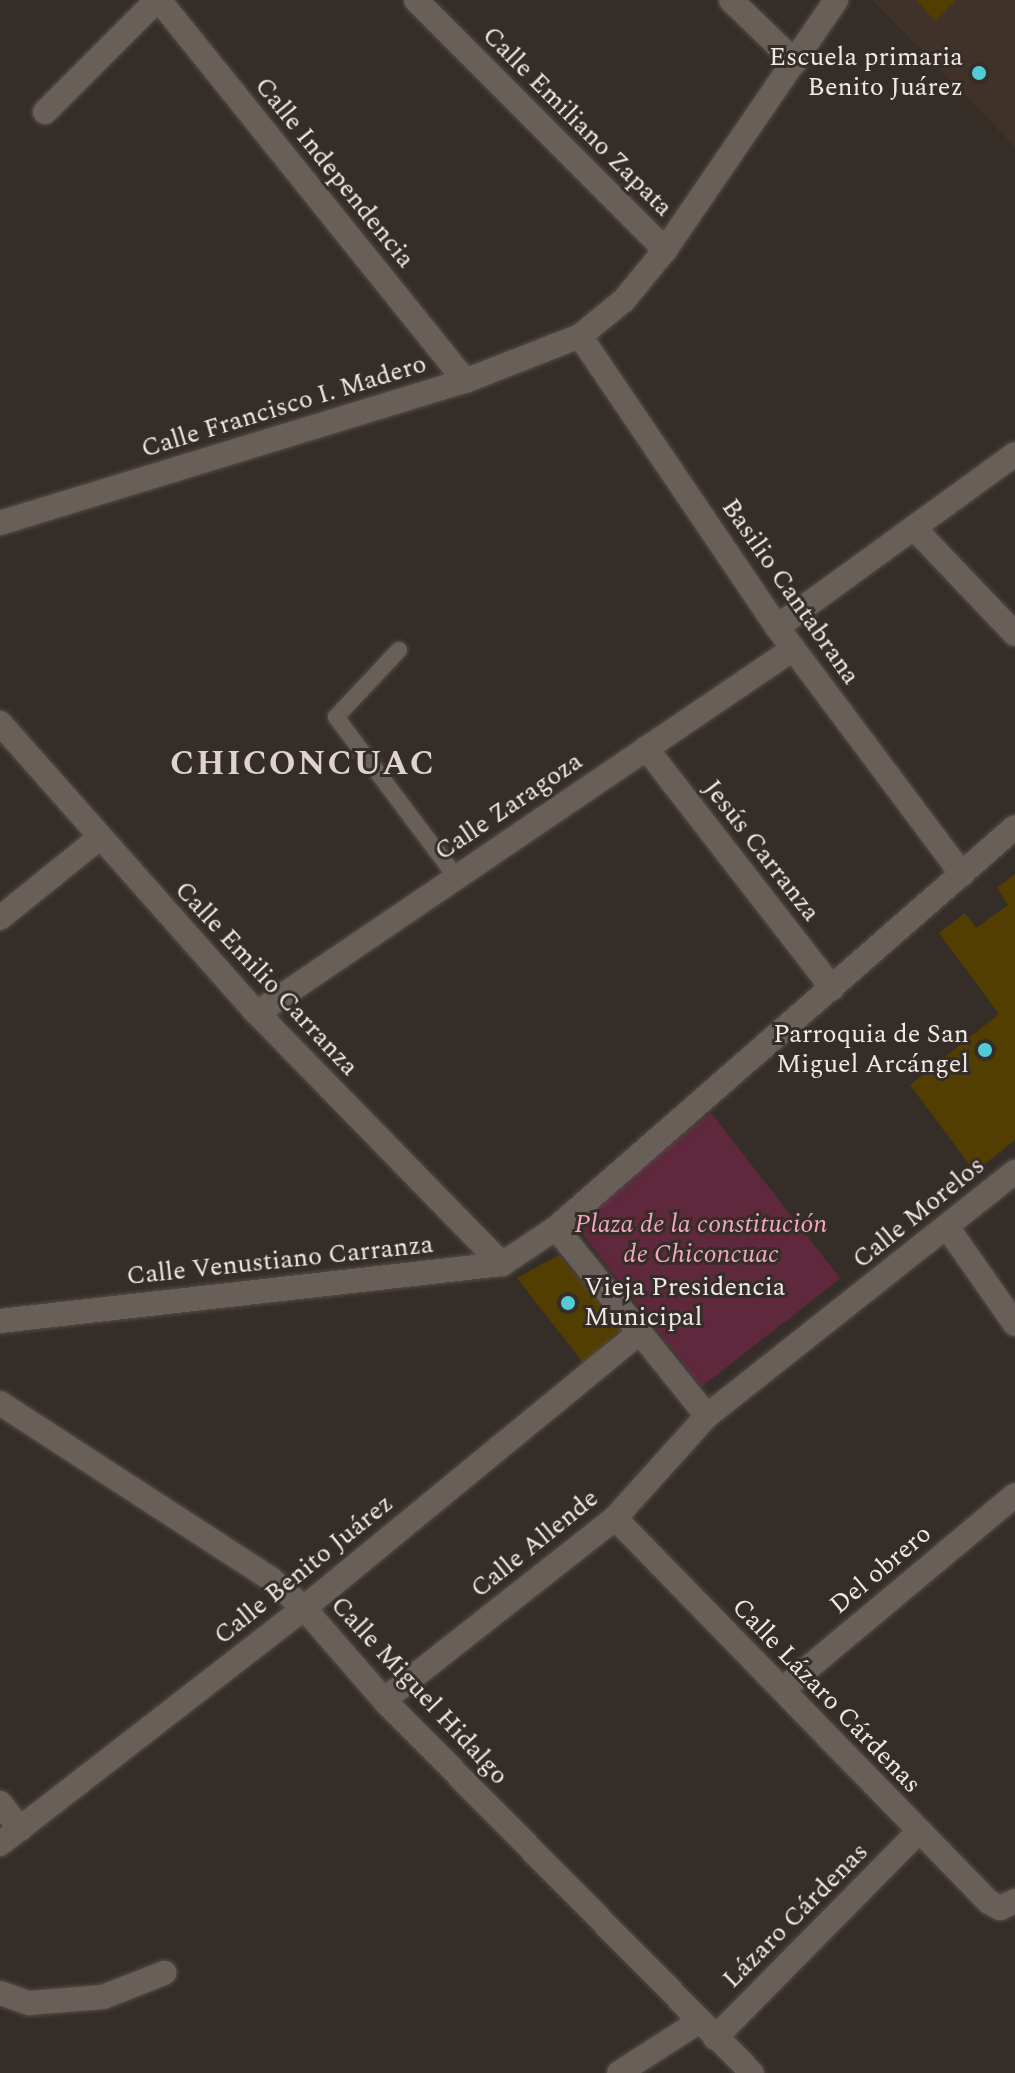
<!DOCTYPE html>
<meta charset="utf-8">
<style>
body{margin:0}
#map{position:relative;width:1015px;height:2073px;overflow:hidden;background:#352d28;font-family:Spectral,serif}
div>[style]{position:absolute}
.built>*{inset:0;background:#403229}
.green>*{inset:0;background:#5f283d;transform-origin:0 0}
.building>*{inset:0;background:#533e02}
.roads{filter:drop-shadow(0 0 2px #544c48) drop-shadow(0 0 2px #544c48)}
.service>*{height:16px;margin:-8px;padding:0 8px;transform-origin:8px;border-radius:8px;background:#685f58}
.minor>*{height:24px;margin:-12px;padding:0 12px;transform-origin:12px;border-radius:12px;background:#685f58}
.secondary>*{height:24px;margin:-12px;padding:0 12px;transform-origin:12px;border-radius:12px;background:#685f58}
.dots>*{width:22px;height:22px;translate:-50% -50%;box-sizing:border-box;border:4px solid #352d28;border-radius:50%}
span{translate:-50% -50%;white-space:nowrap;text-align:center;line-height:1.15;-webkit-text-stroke:6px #352d28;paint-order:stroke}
.poi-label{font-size:26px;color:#efe9e6}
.right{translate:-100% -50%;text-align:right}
.left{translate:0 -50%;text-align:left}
.street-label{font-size:26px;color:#efe9e6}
.park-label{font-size:26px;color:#f3a7bf;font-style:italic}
.district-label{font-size:34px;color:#dfd4cd;font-weight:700;letter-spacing:2px}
</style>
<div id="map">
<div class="built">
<i style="clip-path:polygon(872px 0,1015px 0,1015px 147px)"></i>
</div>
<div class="green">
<i style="left:711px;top:1113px;width:210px;height:176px;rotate:52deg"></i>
</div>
<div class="building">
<i style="clip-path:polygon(916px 0,956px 0,935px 21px)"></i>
<i style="clip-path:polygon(1015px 874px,1015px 1140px,975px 1172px,910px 1085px,999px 1014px,939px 933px,965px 913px,976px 928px,1008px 905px,997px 888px)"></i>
<i style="clip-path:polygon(559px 1255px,621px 1329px,584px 1364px,517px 1278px)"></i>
</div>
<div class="roads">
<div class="service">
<i style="left:399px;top:650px;width:92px;rotate:133.2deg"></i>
<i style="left:336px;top:717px;width:200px;rotate:53.1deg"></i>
</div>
<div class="minor">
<i style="left:159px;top:0;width:489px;rotate:51.2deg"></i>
<i style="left:416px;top:0;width:353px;rotate:45.1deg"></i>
<i style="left:731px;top:0;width:89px;rotate:44.1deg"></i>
<i style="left:45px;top:112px;width:158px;rotate:-45deg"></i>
<i style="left:580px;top:336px;width:351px;rotate:55.9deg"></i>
<i style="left:777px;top:627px;width:309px;rotate:53.2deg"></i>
<i style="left:914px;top:528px;width:146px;rotate:46.4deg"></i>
<i style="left:777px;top:627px;width:294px;rotate:-36deg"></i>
<i style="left:0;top:723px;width:387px;rotate:48.5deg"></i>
<i style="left:257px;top:1013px;width:351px;rotate:45.7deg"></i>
<i style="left:646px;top:748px;width:304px;rotate:52.2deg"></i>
<i style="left:0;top:918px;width:126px;rotate:-38.9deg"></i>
<i style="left:257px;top:1013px;width:648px;rotate:-34.18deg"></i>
<i style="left:947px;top:1227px;width:118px;rotate:55deg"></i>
<i style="left:556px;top:1228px;width:241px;rotate:51.2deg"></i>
<i style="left:0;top:1321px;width:505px;rotate:-6.48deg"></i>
<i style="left:502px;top:1264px;width:65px;rotate:-33.7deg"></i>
<i style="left:556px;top:1228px;width:609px;rotate:-41.14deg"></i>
<i style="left:615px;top:1518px;width:536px;rotate:45.76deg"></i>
<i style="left:989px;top:1902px;width:13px;rotate:29deg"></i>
<i style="left:1000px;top:1908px;width:17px;rotate:-25deg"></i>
<i style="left:783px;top:1689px;width:302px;rotate:-39.9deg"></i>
<i style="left:384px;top:1700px;width:294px;rotate:-38.2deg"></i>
<i style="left:615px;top:1518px;width:137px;rotate:-48deg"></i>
<i style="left:707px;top:1416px;width:393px;rotate:-38.4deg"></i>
<i style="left:0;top:1803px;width:33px;rotate:52deg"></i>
<i style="left:0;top:1844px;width:385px;rotate:-37.8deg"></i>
<i style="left:304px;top:1608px;width:432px;rotate:-39.4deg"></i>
<i style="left:0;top:1993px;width:31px;rotate:19deg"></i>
<i style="left:29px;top:2003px;width:74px;rotate:-4.6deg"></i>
<i style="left:103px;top:1997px;width:66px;rotate:-21.5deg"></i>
<i style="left:715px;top:2038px;width:288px;rotate:-45.4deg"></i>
<i style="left:619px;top:2073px;width:94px;rotate:-32.8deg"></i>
</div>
<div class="secondary">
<i style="left:0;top:523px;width:486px;rotate:-17deg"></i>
<i style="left:465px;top:381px;width:123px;rotate:-21.4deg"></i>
<i style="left:580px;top:336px;width:57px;rotate:-39.3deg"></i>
<i style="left:624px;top:300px;width:65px;rotate:-50.6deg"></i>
<i style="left:665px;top:250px;width:303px;rotate:-55.6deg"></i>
<i style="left:0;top:1403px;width:323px;rotate:33deg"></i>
<i style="left:271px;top:1579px;width:44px;rotate:41.3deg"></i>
<i style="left:304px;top:1608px;width:122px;rotate:49deg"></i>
<i style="left:384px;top:1700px;width:524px;rotate:45.39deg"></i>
</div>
</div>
<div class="dots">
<i style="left:979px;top:73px;background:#52cbd7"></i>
<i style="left:985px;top:1050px;background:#52cbd7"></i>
<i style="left:568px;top:1303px;background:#52cbd7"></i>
</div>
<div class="poi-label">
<span class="right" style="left:963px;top:73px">Escuela primaria<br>Benito Juárez</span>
<span class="right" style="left:969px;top:1050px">Parroquia de San<br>Miguel Arcángel</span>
<span class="left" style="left:584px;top:1303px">Vieja Presidencia<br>Municipal</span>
</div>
<div class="street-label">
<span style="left:577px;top:122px;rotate:45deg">Calle Emiliano Zapata</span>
<span style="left:334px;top:173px;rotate:51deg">Calle Independencia</span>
<span style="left:284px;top:407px;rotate:-17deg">Calle Francisco I. Madero</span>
<span style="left:790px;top:592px;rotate:55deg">Basilio Cantabrana</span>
<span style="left:509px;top:807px;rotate:-34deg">Calle Zaragoza</span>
<span style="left:761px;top:851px;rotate:52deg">Jesús Carranza</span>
<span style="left:266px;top:979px;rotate:47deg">Calle Emilio Carranza</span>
<span style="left:919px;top:1213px;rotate:-39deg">Calle Morelos</span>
<span style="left:280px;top:1261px;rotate:-6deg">Calle Venustiano Carranza</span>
<span style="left:535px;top:1544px;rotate:-39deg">Calle Allende</span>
<span style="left:304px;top:1570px;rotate:-39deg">Calle Benito Juárez</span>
<span style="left:881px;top:1570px;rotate:-40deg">Del obrero</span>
<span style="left:419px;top:1691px;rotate:47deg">Calle Miguel Hidalgo</span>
<span style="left:826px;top:1696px;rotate:46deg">Calle Lázaro Cárdenas</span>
<span style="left:796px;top:1916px;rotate:-45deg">Lázaro Cárdenas</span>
</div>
<div class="park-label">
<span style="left:701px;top:1240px">Plaza de la constitución<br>de Chiconcuac</span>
</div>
<div class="district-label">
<span style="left:303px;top:765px">CHICONCUAC</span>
</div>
</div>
